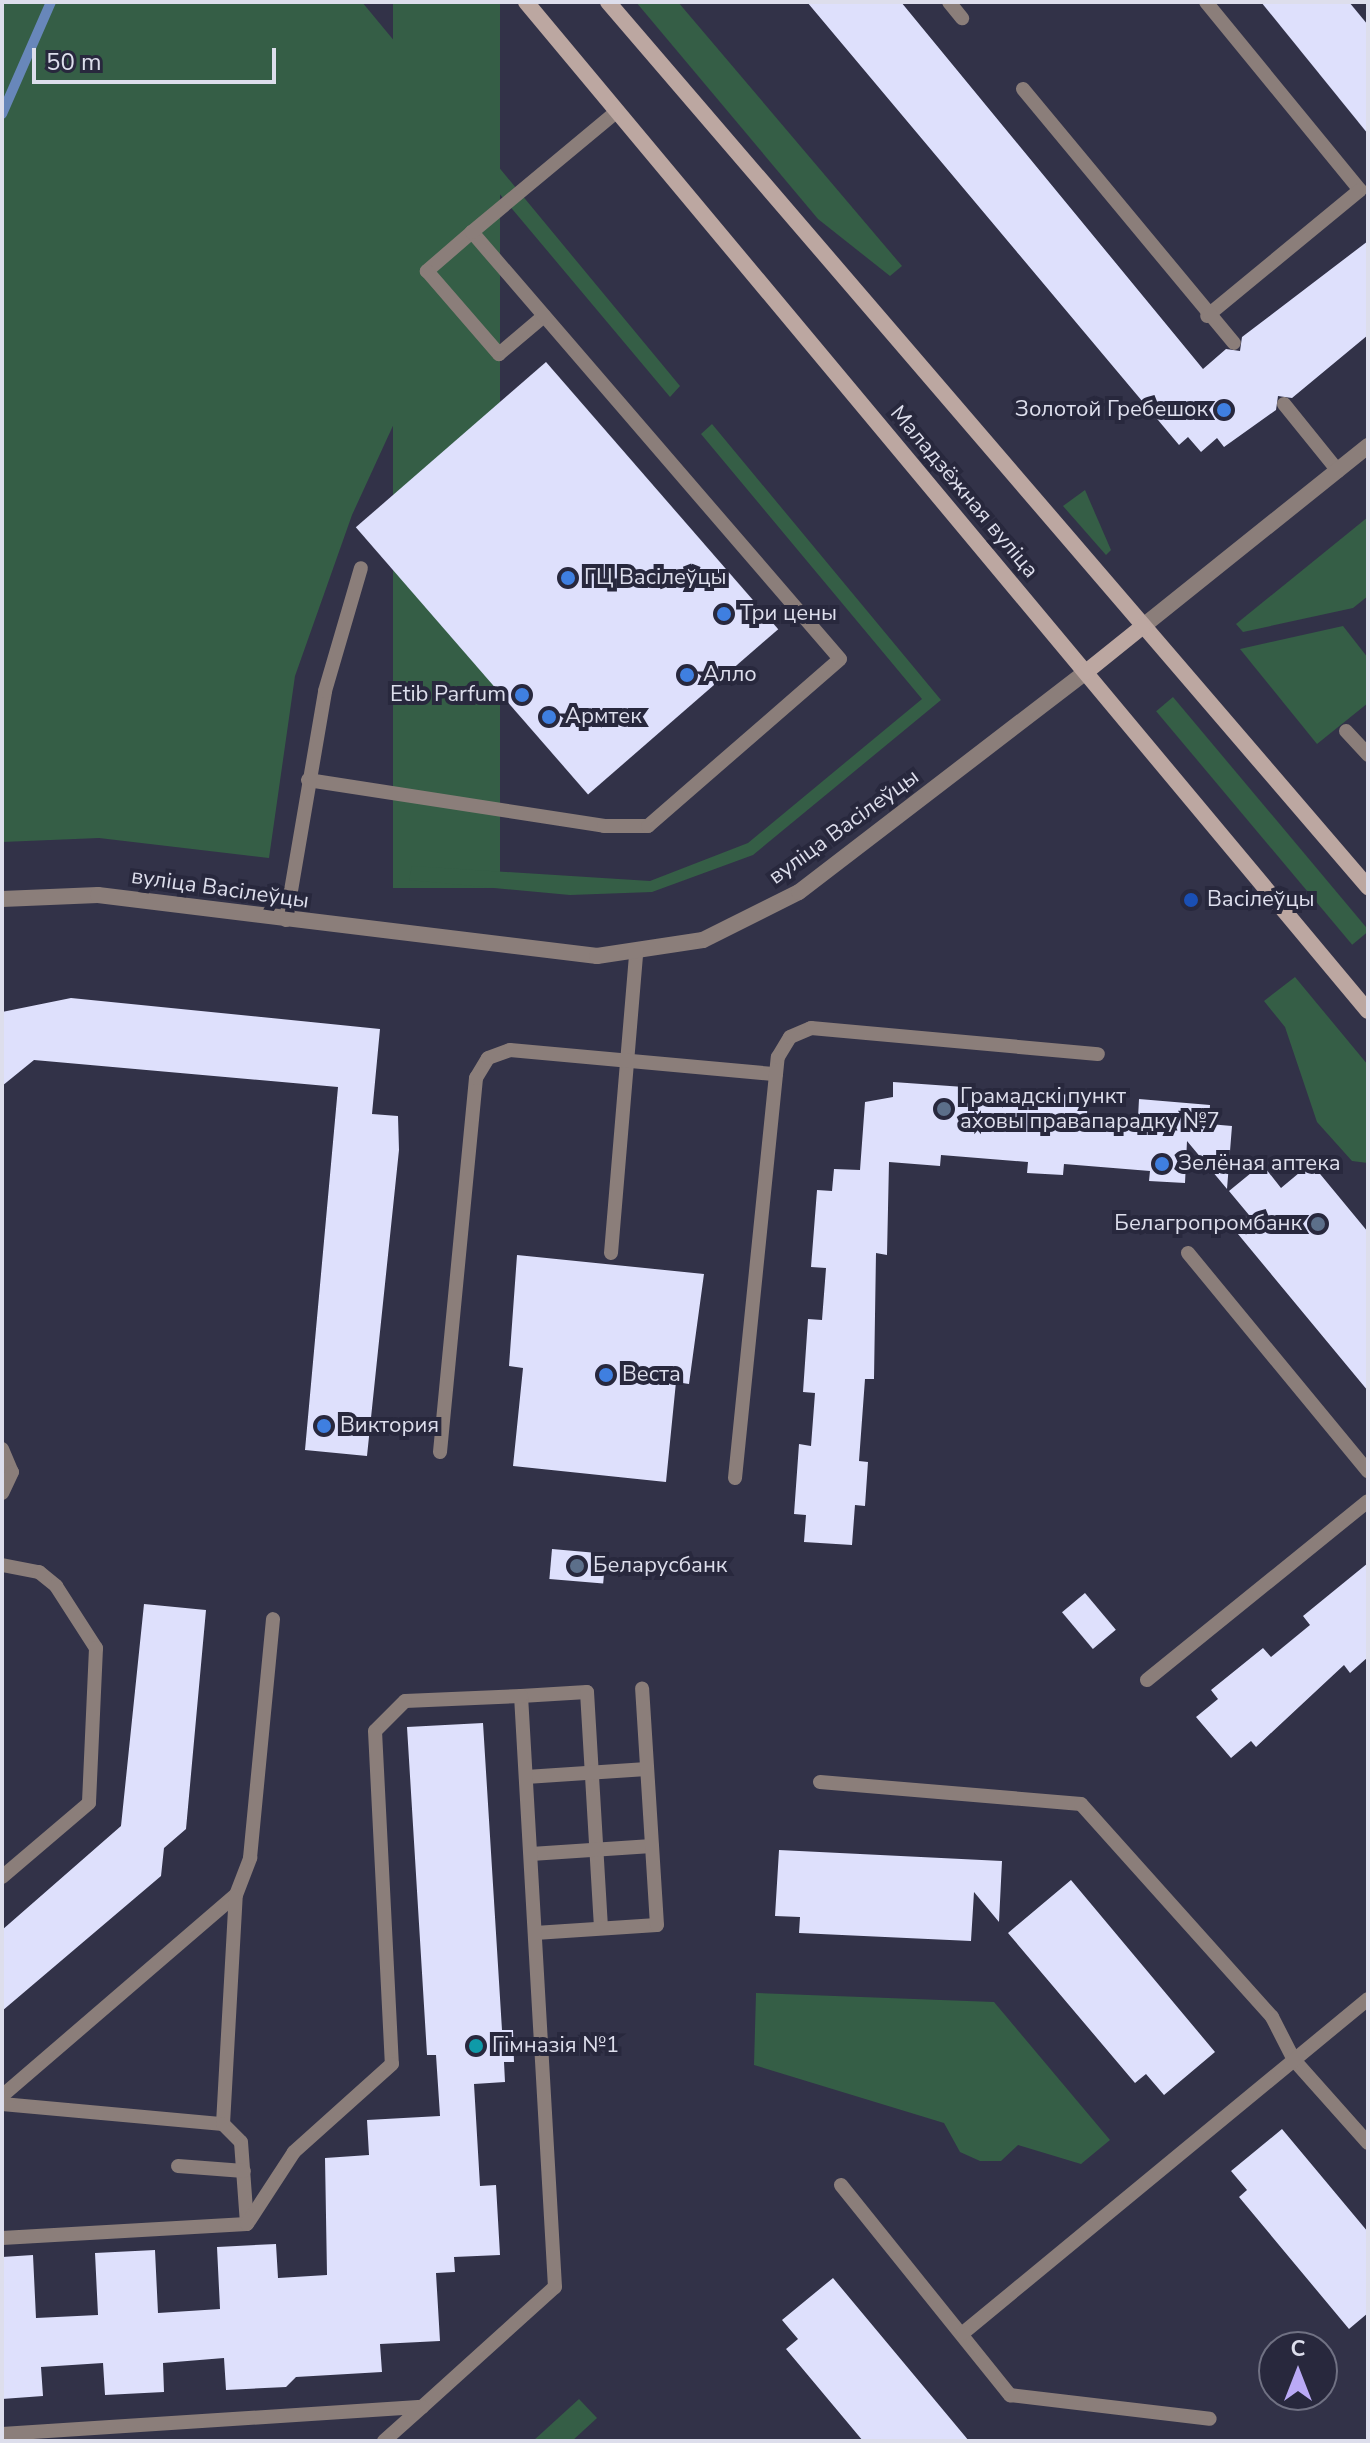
<!DOCTYPE html>
<meta charset="utf-8">
<style>
body{margin:0}
#map{position:relative;width:1370px;height:2443px;overflow:hidden;background:#323248;font-family:"Nunito Sans",sans-serif}
div>[style]{position:absolute}
.green>*{inset:0;background:#355e46;transform-origin:0 0}
.stream>*{height:10px;margin:-5px;padding:0 5px;transform-origin:5px;border-radius:5px;background:#6887ba}
.building>*{inset:0;background:#dee0fc;transform-origin:0 0}
.service>*{height:14px;margin:-7px;padding:0 7px;transform-origin:7px;border-radius:7px;background:#8b7e7a}
.minor>*{height:16px;margin:-8px;padding:0 8px;transform-origin:8px;border-radius:8px;background:#8b7e7a}
.tertiary>*{height:16px;margin:-8px;padding:0 8px;transform-origin:8px;border-radius:8px;background:#8b7e7a}
.secondary>*{height:16px;margin:-8px;padding:0 8px;transform-origin:8px;border-radius:8px;background:#bca7a1}
.dots>*{width:22px;height:22px;translate:-50% -50%;box-sizing:border-box;border:4px solid #28283d;border-radius:50%}
span{translate:-50% -50%;white-space:nowrap;text-align:center;line-height:1.15;-webkit-text-stroke:8px #28283d;paint-order:stroke}
.poi-label{font-size:22px;color:#dddeec}
.right{translate:-100% -50%;text-align:right}
.left{translate:0 -50%;text-align:left}
.street-label{font-size:22px;color:#dddeec}
.frame{position:absolute;inset:0;border:4px solid #dddeec;pointer-events:none}
.north{position:absolute;left:1258px;top:2331px;width:80px;height:80px;box-sizing:border-box;background:#28283d;border:2px solid #707183;border-radius:50%;rotate:0deg;font-size:22px;font-weight:700;line-height:32px;text-align:center;color:#dddeec}
.north::after{content:'';display:block;margin:auto;width:28px;height:36px;background:#baaaf6;clip-path:polygon(50% 0,100% 100%,50% 72%,0 100%)}
.scale{position:absolute;left:32px;top:48px;width:244px;height:36px;box-sizing:border-box;border:4px solid #dddeec;border-top:0;padding-left:10px;font-size:24px;line-height:28px;white-space:nowrap;color:#dddeec;-webkit-text-stroke:6px #28283d;paint-order:stroke}
</style>
<div id="map">
<div class="green">
<i style="clip-path:polygon(2px 2px,362px 2px,680px 386px,670px 397px,482px 173px,407px 234px,408px 393px,352px 515px,295px 676px,269px 858px,99px 838px,2px 842px)"></i>
<i style="left:393px;top:2px;width:107px;height:886px"></i>
<i style="clip-path:polygon(636px 2px,678px 2px,902px 266px,890px 276px,818px 219px)"></i>
<i style="clip-path:polygon(712px 424px,941px 700px,753px 855px,652px 892px,570px 895px,409px 880px,412px 866px,650px 881px,748px 843px,922px 699px,701px 434px)"></i>
<i style="clip-path:polygon(1085px 490px,1111px 550px,1106px 555px,1063px 506px)"></i>
<i style="clip-path:polygon(1368px 517px,1368px 596px,1353px 608px,1243px 632px,1236px 624px)"></i>
<i style="clip-path:polygon(1343px 626px,1368px 658px,1368px 703px,1317px 744px,1240px 649px)"></i>
<i style="left:1173px;top:697px;width:305px;height:22px;rotate:50deg"></i>
<i style="clip-path:polygon(1295px 977px,1368px 1065px,1368px 1163px,1352px 1161px,1317px 1122px,1285px 1027px,1264px 1001px)"></i>
<i style="clip-path:polygon(756px 1993px,994px 2002px,1110px 2140px,1081px 2164px,1018px 2145px,1001px 2161px,980px 2161px,960px 2152px,944px 2123px,754px 2065px)"></i>
<i style="clip-path:polygon(579px 2399px,597px 2418px,572px 2441px,533px 2441px)"></i>
</div>
<div class="stream">
<i style="left:2px;top:114px;width:122px;rotate:-66.4deg"></i>
</div>
<div class="building">
<i style="clip-path:polygon(807px 2px,901px 2px,1203px 369px,1226px 349px,1240px 351px,1242px 337px,1368px 241px,1368px 335px,1292px 398px,1278px 396px,1276px 410px,1224px 447px,1217px 438px,1201px 452px,1188px 437px,1179px 445px)"></i>
<i style="clip-path:polygon(1261px 2px,1349px 2px,1368px 25px,1368px 134px)"></i>
<i style="left:546px;top:362px;width:354px;height:252px;rotate:49deg"></i>
<i style="clip-path:polygon(71px 998px,380px 1029px,372px 1114px,398px 1116px,399px 1150px,367px 1456px,305px 1450px,338px 1087px,34px 1060px,2px 1086px,2px 1012px)"></i>
<i style="clip-path:polygon(893px 1082px,964px 1087px,963px 1103px,1015px 1107px,1016px 1091px,1088px 1096px,1087px 1114px,1138px 1118px,1139px 1099px,1210px 1105px,1209px 1124px,1232px 1126px,1227px 1189px,1187px 1141px,1185px 1183px,1149px 1181px,1150px 1171px,1064px 1164px,1063px 1175px,1027px 1173px,1028px 1162px,941px 1155px,940px 1166px,889px 1162px,887px 1255px,876px 1253px,874px 1379px,865px 1379px,859px 1461px,868px 1462px,865px 1506px,855px 1505px,852px 1545px,804px 1542px,806px 1515px,794px 1514px,799px 1444px,811px 1446px,815px 1393px,803px 1392px,808px 1319px,822px 1320px,826px 1268px,811px 1267px,817px 1190px,832px 1191px,834px 1169px,860px 1170px,865px 1102px,893px 1097px)"></i>
<i style="clip-path:polygon(1311px 1163px,1368px 1232px,1368px 1391px,1233px 1228px,1249px 1215px,1229px 1191px,1262px 1164px,1281px 1188px)"></i>
<i style="clip-path:polygon(517px 1255px,704px 1274px,689px 1384px,676px 1382px,666px 1482px,513px 1466px,523px 1368px,509px 1366px)"></i>
<i style="left:552px;top:1549px;width:54px;height:30px;rotate:5deg"></i>
<i style="clip-path:polygon(1368px 1563px,1368px 1657px,1350px 1673px,1344px 1665px,1256px 1747px,1251px 1741px,1231px 1758px,1196px 1717px,1218px 1699px,1211px 1690px,1263px 1648px,1271px 1657px,1310px 1625px,1303px 1616px)"></i>
<i style="left:1085px;top:1593px;width:48px;height:30px;rotate:50deg"></i>
<i style="clip-path:polygon(144px 1604px,206px 1610px,186px 1829px,164px 1848px,161px 1876px,2px 2011px,2px 1930px,121px 1826px)"></i>
<i style="clip-path:polygon(483px 1723px,502px 2030px,513px 2030px,514px 2062px,504px 2062px,505px 2082px,474px 2084px,480px 2186px,496px 2185px,500px 2255px,454px 2257px,455px 2272px,436px 2273px,440px 2341px,380px 2344px,382px 2372px,296px 2377px,286px 2387px,226px 2390px,224px 2358px,163px 2363px,164px 2392px,105px 2395px,103px 2363px,41px 2367px,43px 2396px,2px 2399px,2px 2257px,33px 2255px,36px 2318px,98px 2315px,95px 2253px,155px 2250px,158px 2313px,220px 2309px,217px 2247px,276px 2244px,278px 2278px,327px 2275px,325px 2158px,369px 2155px,367px 2120px,440px 2116px,436px 2055px,427px 2055px,407px 1727px)"></i>
<i style="clip-path:polygon(779px 1850px,1002px 1861px,999px 1922px,974px 1892px,971px 1941px,799px 1933px,800px 1917px,775px 1916px)"></i>
<i style="clip-path:polygon(1071px 1880px,1215px 2052px,1164px 2095px,1146px 2074px,1135px 2083px,1008px 1933px)"></i>
<i style="clip-path:polygon(1282px 2129px,1368px 2232px,1368px 2313px,1349px 2329px,1239px 2197px,1247px 2190px,1231px 2171px)"></i>
<i style="clip-path:polygon(833px 2278px,969px 2441px,863px 2441px,786px 2349px,798px 2339px,782px 2320px)"></i>
</div>
<div class="service">
<i style="left:949px;top:2px;width:21px;rotate:51deg"></i>
<i style="left:1206px;top:2px;width:243px;rotate:50.7deg"></i>
<i style="left:1360px;top:190px;width:198px;rotate:140.5deg"></i>
<i style="left:1023px;top:89px;width:330px;rotate:50.3deg"></i>
<i style="left:472px;top:232px;width:60px;rotate:139.1deg"></i>
<i style="left:427px;top:271px;width:110px;rotate:49.1deg"></i>
<i style="left:499px;top:354px;width:59px;rotate:-40.2deg"></i>
<i style="left:1284px;top:404px;width:86px;rotate:51.1deg"></i>
<i style="left:1346px;top:731px;width:33px;rotate:47deg"></i>
<i style="left:308px;top:780px;width:300px;rotate:8.8deg"></i>
<i style="left:604px;top:826px;width:44px"></i>
<i style="left:648px;top:826px;width:254px;rotate:-41deg"></i>
<i style="left:840px;top:659px;width:564px;rotate:-130.76deg"></i>
<i style="left:472px;top:232px;width:189px;rotate:-39.8deg"></i>
<i style="left:286px;top:920px;width:232px;rotate:-80.3deg"></i>
<i style="left:325px;top:691px;width:128px;rotate:-73.7deg"></i>
<i style="left:611px;top:1253px;width:300px;rotate:-85.2deg"></i>
<i style="left:1188px;top:1253px;width:283px;rotate:50.5deg"></i>
<i style="left:2px;top:1449px;width:25px;rotate:67deg"></i>
<i style="left:12px;top:1472px;width:23px;rotate:115deg"></i>
<i style="left:440px;top:1452px;width:376px;rotate:-84.5deg"></i>
<i style="left:476px;top:1078px;width:23px;rotate:-59deg"></i>
<i style="left:488px;top:1058px;width:23px;rotate:-20deg"></i>
<i style="left:510px;top:1050px;width:267px;rotate:5.2deg"></i>
<i style="left:735px;top:1478px;width:423px;rotate:-84.2deg"></i>
<i style="left:778px;top:1057px;width:23px;rotate:-59deg"></i>
<i style="left:790px;top:1037px;width:23px;rotate:-23deg"></i>
<i style="left:811px;top:1028px;width:288px;rotate:5.2deg"></i>
<i style="left:2px;top:1565px;width:38px;rotate:11deg"></i>
<i style="left:39px;top:1572px;width:22px;rotate:39deg"></i>
<i style="left:56px;top:1586px;width:74px;rotate:57.2deg"></i>
<i style="left:96px;top:1648px;width:155px;rotate:92.6deg"></i>
<i style="left:89px;top:1803px;width:114px;rotate:139.6deg"></i>
<i style="left:1147px;top:1680px;width:284px;rotate:-39deg"></i>
<i style="left:521px;top:1696px;width:66px;rotate:-3.5deg"></i>
<i style="left:587px;top:1692px;width:236px;rotate:86.6deg"></i>
<i style="left:526px;top:1777px;width:121px;rotate:-3.8deg"></i>
<i style="left:820px;top:1782px;width:262px;rotate:4.8deg"></i>
<i style="left:1081px;top:1804px;width:286px;rotate:48.1deg"></i>
<i style="left:1272px;top:2017px;width:48px;rotate:62.9deg"></i>
<i style="left:1294px;top:2060px;width:111px;rotate:48.3deg"></i>
<i style="left:531px;top:1854px;width:121px;rotate:-3.8deg"></i>
<i style="left:535px;top:1933px;width:122px;rotate:-3.8deg"></i>
<i style="left:657px;top:1925px;width:237px;rotate:-93.6deg"></i>
<i style="left:2px;top:2096px;width:308px;rotate:-40.7deg"></i>
<i style="left:236px;top:1895px;width:40px;rotate:-69deg"></i>
<i style="left:250px;top:1858px;width:240px;rotate:-84.5deg"></i>
<i style="left:2px;top:2104px;width:222px;rotate:5.2deg"></i>
<i style="left:223px;top:2124px;width:229px;rotate:-86.8deg"></i>
<i style="left:223px;top:2124px;width:25px;rotate:45deg"></i>
<i style="left:241px;top:2142px;width:82px;rotate:85.8deg"></i>
<i style="left:178px;top:2166px;width:66px;rotate:4.3deg"></i>
<i style="left:841px;top:2185px;width:270px;rotate:51.2deg"></i>
<i style="left:1010px;top:2395px;width:201px;rotate:6.8deg"></i>
<i style="left:2px;top:2238px;width:245px;rotate:-3.3deg"></i>
<i style="left:963px;top:2333px;width:525px;rotate:-39.51deg"></i>
<i style="left:2px;top:2434px;width:421px;rotate:-3.7deg"></i>
<i style="left:422px;top:2407px;width:179px;rotate:-42.1deg"></i>
<i style="left:555px;top:2287px;width:592px;rotate:-93.29deg"></i>
<i style="left:521px;top:1696px;width:116px;rotate:177.5deg"></i>
<i style="left:405px;top:1701px;width:42px;rotate:135deg"></i>
<i style="left:375px;top:1731px;width:333px;rotate:87.1deg"></i>
<i style="left:392px;top:2064px;width:132px;rotate:138.1deg"></i>
<i style="left:294px;top:2152px;width:86px;rotate:123.1deg"></i>
<i style="left:384px;top:2441px;width:51px;rotate:-41.8deg"></i>
</div>
<div class="minor">
<i style="left:2px;top:899px;width:96px;rotate:-2.4deg"></i>
<i style="left:98px;top:895px;width:503px;rotate:6.97deg"></i>
<i style="left:597px;top:956px;width:107px;rotate:-8.6deg"></i>
<i style="left:703px;top:940px;width:107px;rotate:-26.6deg"></i>
<i style="left:799px;top:892px;width:362px;rotate:-37.5deg"></i>
</div>
<div class="tertiary">
<i style="left:1142px;top:627px;width:290px;rotate:-38.7deg"></i>
</div>
<div class="secondary">
<i style="left:526px;top:2px;width:1314px;rotate:50.16deg"></i>
<i style="left:608px;top:2px;width:1167px;rotate:49.35deg"></i>
<i style="left:1086px;top:672px;width:72px;rotate:-38.8deg"></i>
</div>
<div class="dots">
<i style="left:1224px;top:410px;background:#3f7fe0"></i>
<i style="left:568px;top:578px;background:#3f7fe0"></i>
<i style="left:724px;top:614px;background:#3f7fe0"></i>
<i style="left:687px;top:675px;background:#3f7fe0"></i>
<i style="left:522px;top:695px;background:#3f7fe0"></i>
<i style="left:549px;top:717px;background:#3f7fe0"></i>
<i style="left:1191px;top:900px;background:#1a4fb4"></i>
<i style="left:944px;top:1109px;background:#5c6f8a"></i>
<i style="left:1162px;top:1164px;background:#3f7fe0"></i>
<i style="left:1318px;top:1224px;background:#5c6f8a"></i>
<i style="left:606px;top:1375px;background:#3f7fe0"></i>
<i style="left:324px;top:1426px;background:#3f7fe0"></i>
<i style="left:577px;top:1566px;background:#5c6f8a"></i>
<i style="left:476px;top:2046px;background:#0f9aa8"></i>
</div>
<div class="poi-label">
<span class="right" style="left:1208px;top:410px">Золотой Гребешок</span>
<span class="left" style="left:584px;top:578px">ГЦ Васілеўцы</span>
<span class="left" style="left:740px;top:614px">Три цены</span>
<span class="left" style="left:703px;top:675px">Алло</span>
<span class="right" style="left:506px;top:695px">Etib Parfum</span>
<span class="left" style="left:565px;top:717px">Армтек</span>
<span class="left" style="left:1207px;top:900px">Васілеўцы</span>
<span class="left" style="left:960px;top:1109px">Грамадскі пункт<br>аховы правапарадку №7</span>
<span class="left" style="left:1178px;top:1164px">Зелёная аптека</span>
<span class="right" style="left:1302px;top:1224px">Белагропромбанк</span>
<span class="left" style="left:622px;top:1375px">Веста</span>
<span class="left" style="left:340px;top:1426px">Виктория</span>
<span class="left" style="left:593px;top:1566px">Беларусбанк</span>
<span class="left" style="left:492px;top:2046px">Гімназія №1</span>
</div>
<div class="street-label">
<span style="left:964px;top:492px;rotate:50deg">Маладзёжная вуліца</span>
<span style="left:844px;top:827px;rotate:-36deg">вуліца Васілеўцы</span>
<span style="left:220px;top:889px;rotate:8deg">вуліца Васілеўцы</span>
</div>
<div class="frame"></div>
<div class="north">С</div>
<div class="scale">50 m</div>
</div>
